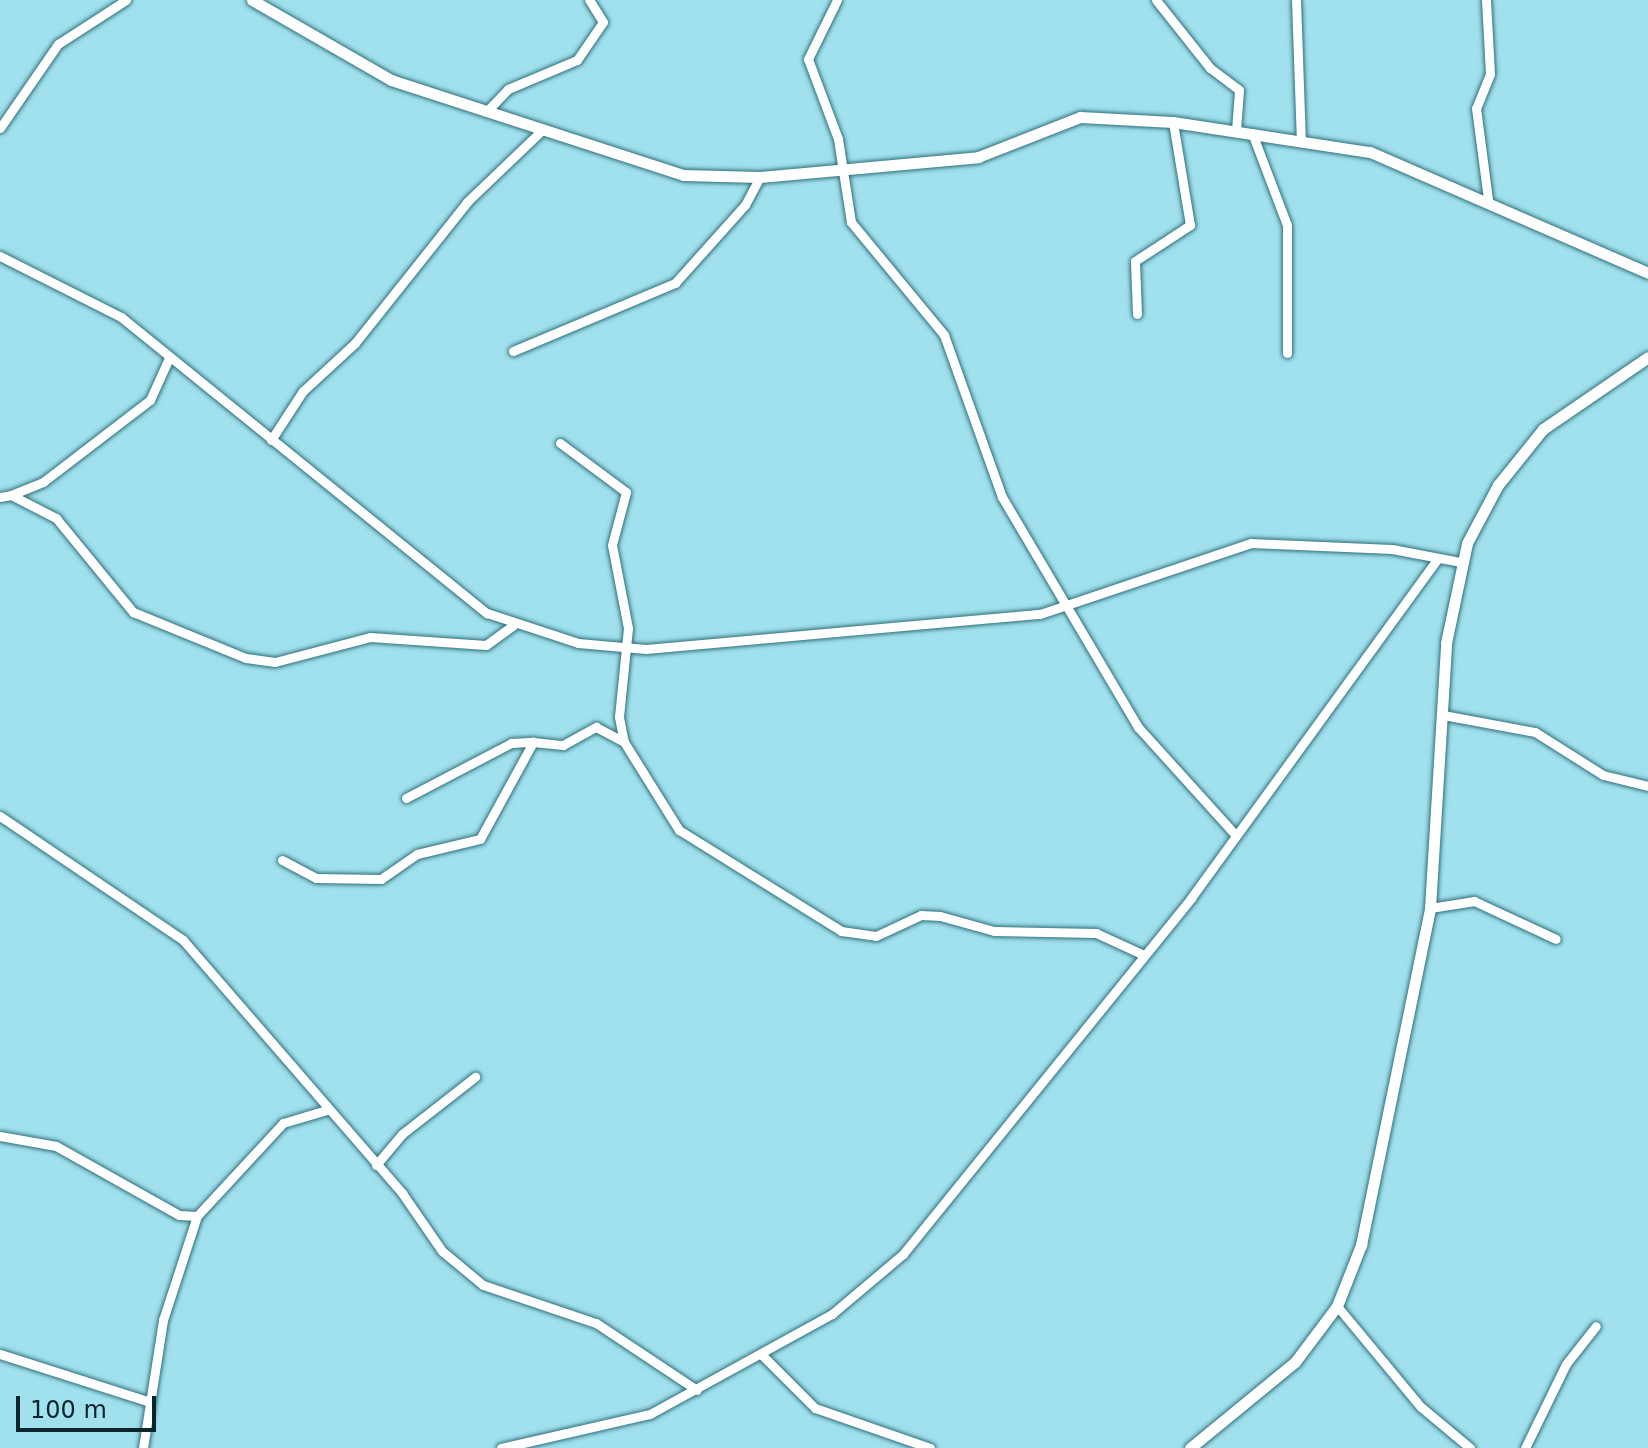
<!DOCTYPE html>
<style>
body{margin:0}
#map{position:relative;width:1648px;height:1448px;overflow:hidden;background:#a1e1ee;font-family:"DejaVu Sans",sans-serif}
div>[style]{position:absolute}
.roads{filter:drop-shadow(0 0 2px #30707b) drop-shadow(0 0 2px #30707b)}
.minor>*{height:9px;margin:-4.5px;padding:0 4.5px;transform-origin:4.5px;border-radius:4.5px;background:#fff}
.major>*{height:11px;margin:-5.5px;padding:0 5.5px;transform-origin:5.5px;border-radius:5.5px;background:#fff}
span{translate:-50% -50%;white-space:nowrap;text-align:center;line-height:1.15;-webkit-text-stroke:7px #a1e1ee;paint-order:stroke}
.scale{position:absolute;left:16px;top:1396px;width:140px;height:36px;box-sizing:border-box;border:4px solid #0b252a;border-top:0;padding-left:10px;font-size:24px;line-height:28px;white-space:nowrap;color:#0b252a;-webkit-text-stroke:6px #a1e1ee;paint-order:stroke}
</style>
<div id="map">
<div class="roads">
<div class="minor">
<i style="left:837px;top:0;width:66px;rotate:116.2deg"></i>
<i style="left:808px;top:59px;width:85px;rotate:69.4deg"></i>
<i style="left:838px;top:139px;width:84px;rotate:81.1deg"></i>
<i style="left:851px;top:222px;width:146px;rotate:50.5deg"></i>
<i style="left:944px;top:335px;width:172px;rotate:70.3deg"></i>
<i style="left:1002px;top:497px;width:267px;rotate:59.4deg"></i>
<i style="left:1138px;top:727px;width:142px;rotate:47.9deg"></i>
<i style="left:1156px;top:0;width:87px;rotate:51.5deg"></i>
<i style="left:1210px;top:68px;width:36px;rotate:37deg"></i>
<i style="left:1239px;top:90px;width:41px;rotate:94.2deg"></i>
<i style="left:1296px;top:0;width:140px;rotate:88deg"></i>
<i style="left:1486px;top:0;width:74px;rotate:86.9deg"></i>
<i style="left:1490px;top:74px;width:37px;rotate:112deg"></i>
<i style="left:1476px;top:108px;width:92px;rotate:82.5deg"></i>
<i style="left:486px;top:112px;width:32px;rotate:-46deg"></i>
<i style="left:508px;top:89px;width:75px;rotate:-22.8deg"></i>
<i style="left:577px;top:60px;width:46px;rotate:-55.6deg"></i>
<i style="left:603px;top:22px;width:26px;rotate:-122deg"></i>
<i style="left:0;top:128px;width:102px;rotate:-55.4deg"></i>
<i style="left:58px;top:44px;width:81px;rotate:-32.9deg"></i>
<i style="left:1252px;top:133px;width:98px;rotate:69.2deg"></i>
<i style="left:1287px;top:225px;width:128px;rotate:90deg"></i>
<i style="left:0;top:256px;width:136px;rotate:26.8deg"></i>
<i style="left:121px;top:317px;width:471px;rotate:39deg"></i>
<i style="left:487px;top:613px;width:96px;rotate:18.2deg"></i>
<i style="left:578px;top:643px;width:68px;rotate:5deg"></i>
<i style="left:646px;top:649px;width:396px;rotate:-5.1deg"></i>
<i style="left:1040px;top:614px;width:223px;rotate:-18.6deg"></i>
<i style="left:1251px;top:543px;width:141px;rotate:2.4deg"></i>
<i style="left:1392px;top:549px;width:69px;rotate:10.8deg"></i>
<i style="left:1137px;top:314px;width:53px;rotate:-92.2deg"></i>
<i style="left:1135px;top:261px;width:66px;rotate:-33.2deg"></i>
<i style="left:1190px;top:225px;width:104px;rotate:-99.4deg"></i>
<i style="left:513px;top:351px;width:176px;rotate:-22.8deg"></i>
<i style="left:675px;top:283px;width:105px;rotate:-48.1deg"></i>
<i style="left:745px;top:205px;width:32px;rotate:-62deg"></i>
<i style="left:271px;top:440px;width:59px;rotate:-56.9deg"></i>
<i style="left:303px;top:391px;width:71px;rotate:-42.7deg"></i>
<i style="left:355px;top:343px;width:180px;rotate:-51.5deg"></i>
<i style="left:467px;top:202px;width:101px;rotate:-43.8deg"></i>
<i style="left:560px;top:443px;width:82px;rotate:36.6deg"></i>
<i style="left:626px;top:492px;width:55px;rotate:104.8deg"></i>
<i style="left:612px;top:545px;width:85px;rotate:79.1deg"></i>
<i style="left:628px;top:628px;width:89px;rotate:95.8deg"></i>
<i style="left:619px;top:717px;width:25px;rotate:79deg"></i>
<i style="left:624px;top:742px;width:104px;rotate:58deg"></i>
<i style="left:679px;top:830px;width:191px;rotate:31.9deg"></i>
<i style="left:841px;top:931px;width:35px;rotate:8deg"></i>
<i style="left:876px;top:936px;width:50px;rotate:-25deg"></i>
<i style="left:921px;top:915px;width:19px;rotate:3deg"></i>
<i style="left:940px;top:916px;width:56px;rotate:15.5deg"></i>
<i style="left:994px;top:931px;width:102px;rotate:1.1deg"></i>
<i style="left:1096px;top:933px;width:53px;rotate:24.6deg"></i>
<i style="left:11px;top:495px;width:35px;rotate:-22deg"></i>
<i style="left:43px;top:482px;width:135px;rotate:-37.5deg"></i>
<i style="left:150px;top:400px;width:46px;rotate:-65.7deg"></i>
<i style="left:0;top:497px;width:11px;rotate:-10deg"></i>
<i style="left:11px;top:495px;width:51px;rotate:27.1deg"></i>
<i style="left:56px;top:518px;width:122px;rotate:50.7deg"></i>
<i style="left:133px;top:612px;width:122px;rotate:22.2deg"></i>
<i style="left:246px;top:658px;width:29px;rotate:8deg"></i>
<i style="left:275px;top:662px;width:98px;rotate:-14.7deg"></i>
<i style="left:370px;top:637px;width:116px;rotate:3.9deg"></i>
<i style="left:486px;top:645px;width:34px;rotate:-36deg"></i>
<i style="left:1443px;top:715px;width:94px;rotate:10.5deg"></i>
<i style="left:1535px;top:732px;width:80px;rotate:32.3deg"></i>
<i style="left:1603px;top:775px;width:46px;rotate:13.7deg"></i>
<i style="left:406px;top:798px;width:119px;rotate:-27.6deg"></i>
<i style="left:511px;top:743px;width:22px;rotate:-3deg"></i>
<i style="left:0;top:816px;width:221px;rotate:34.1deg"></i>
<i style="left:183px;top:940px;width:335px;rotate:49.1deg"></i>
<i style="left:402px;top:1193px;width:70px;rotate:55.4deg"></i>
<i style="left:442px;top:1251px;width:53px;rotate:39.7deg"></i>
<i style="left:483px;top:1285px;width:119px;rotate:18.6deg"></i>
<i style="left:596px;top:1323px;width:121px;rotate:33.6deg"></i>
<i style="left:282px;top:860px;width:38px;rotate:28deg"></i>
<i style="left:316px;top:878px;width:65px;rotate:0.9deg"></i>
<i style="left:381px;top:879px;width:44px;rotate:-34.8deg"></i>
<i style="left:417px;top:854px;width:65px;rotate:-13.4deg"></i>
<i style="left:480px;top:839px;width:111px;rotate:-61.3deg"></i>
<i style="left:533px;top:742px;width:30px;rotate:6deg"></i>
<i style="left:563px;top:745px;width:38px;rotate:-29deg"></i>
<i style="left:596px;top:727px;width:32px;rotate:28deg"></i>
<i style="left:1430px;top:908px;width:45px;rotate:-9deg"></i>
<i style="left:1474px;top:901px;width:90px;rotate:24.9deg"></i>
<i style="left:0;top:1136px;width:57px;rotate:10.1deg"></i>
<i style="left:56px;top:1146px;width:141px;rotate:29.3deg"></i>
<i style="left:179px;top:1215px;width:18px;rotate:3deg"></i>
<i style="left:376px;top:1165px;width:40px;rotate:-50deg"></i>
<i style="left:402px;top:1134px;width:93px;rotate:-38deg"></i>
<i style="left:1337px;top:1306px;width:131px;rotate:50.3deg"></i>
<i style="left:1421px;top:1407px;width:64px;rotate:39.9deg"></i>
<i style="left:0;top:1354px;width:157px;rotate:17.7deg"></i>
<i style="left:763px;top:1356px;width:74px;rotate:45deg"></i>
<i style="left:815px;top:1408px;width:122px;rotate:19.2deg"></i>
<i style="left:143px;top:1448px;width:130px;rotate:-81.1deg"></i>
<i style="left:163px;top:1320px;width:109px;rotate:-71.9deg"></i>
<i style="left:197px;top:1216px;width:127px;rotate:-47.2deg"></i>
<i style="left:283px;top:1123px;width:46px;rotate:-16.5deg"></i>
<i style="left:501px;top:1448px;width:153px;rotate:-12.9deg"></i>
<i style="left:650px;top:1414px;width:208px;rotate:-28.8deg"></i>
<i style="left:832px;top:1314px;width:93px;rotate:-40.2deg"></i>
<i style="left:903px;top:1254px;width:458px;rotate:-51deg"></i>
<i style="left:1191px;top:898px;width:420px;rotate:-54deg"></i>
<i style="left:1525px;top:1448px;width:93px;rotate:-64deg"></i>
<i style="left:1566px;top:1364px;width:48px;rotate:-51.7deg"></i>
</div>
<div class="major">
<i style="left:252px;top:0;width:160px;rotate:29.9deg"></i>
<i style="left:391px;top:80px;width:307px;rotate:18deg"></i>
<i style="left:683px;top:175px;width:77px;rotate:1.5deg"></i>
<i style="left:760px;top:177px;width:219px;rotate:-5.2deg"></i>
<i style="left:978px;top:157px;width:110px;rotate:-21.4deg"></i>
<i style="left:1080px;top:117px;width:93px;rotate:3.1deg"></i>
<i style="left:1173px;top:122px;width:199px;rotate:8.7deg"></i>
<i style="left:1370px;top:152px;width:303px;rotate:23.5deg"></i>
<i style="left:1190px;top:1448px;width:136px;rotate:-39.3deg"></i>
<i style="left:1295px;top:1362px;width:70px;rotate:-53.1deg"></i>
<i style="left:1337px;top:1306px;width:66px;rotate:-68.5deg"></i>
<i style="left:1361px;top:1245px;width:344px;rotate:-78.4deg"></i>
<i style="left:1430px;top:908px;width:265px;rotate:-86.5deg"></i>
<i style="left:1446px;top:643px;width:102px;rotate:-78.1deg"></i>
<i style="left:1467px;top:543px;width:66px;rotate:-61.9deg"></i>
<i style="left:1498px;top:485px;width:72px;rotate:-51.2deg"></i>
<i style="left:1543px;top:429px;width:127px;rotate:-34.4deg"></i>
</div>
</div>
<div class="scale">100 m</div>
</div>
